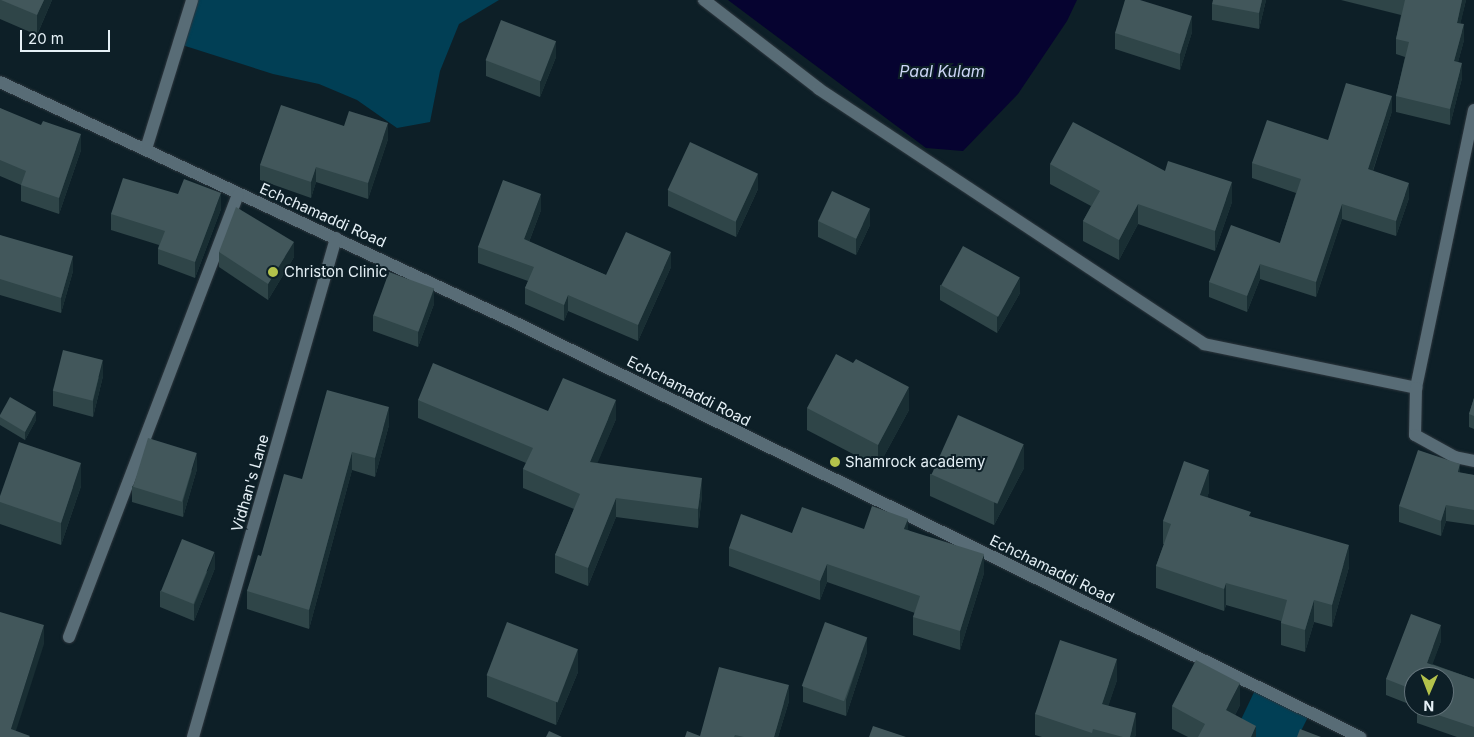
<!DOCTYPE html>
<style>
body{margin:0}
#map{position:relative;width:1474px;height:737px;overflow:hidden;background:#0d1f27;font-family:Inter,sans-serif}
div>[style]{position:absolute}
.green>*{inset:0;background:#013f55}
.water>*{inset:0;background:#060330}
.roads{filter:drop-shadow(0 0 1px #2e373e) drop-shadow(0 0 1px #2e373e)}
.minor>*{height:12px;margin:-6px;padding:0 6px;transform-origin:6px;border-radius:6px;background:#586c76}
.wall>*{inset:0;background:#2f4548}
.shaded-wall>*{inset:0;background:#192e33}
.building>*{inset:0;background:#42575b;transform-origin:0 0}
.dots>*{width:14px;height:14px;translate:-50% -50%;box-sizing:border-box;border:2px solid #0d1f27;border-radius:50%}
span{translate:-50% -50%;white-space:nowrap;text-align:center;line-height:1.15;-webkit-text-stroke:4px #0d1f27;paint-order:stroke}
.street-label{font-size:15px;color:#e5f0f6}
.poi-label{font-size:15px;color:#e5f0f6}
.left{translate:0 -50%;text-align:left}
.water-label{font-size:16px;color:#ccd5f6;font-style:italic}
.north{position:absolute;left:1404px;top:667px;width:50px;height:50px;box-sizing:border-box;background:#0d1f27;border:1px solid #63737a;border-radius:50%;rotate:181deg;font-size:14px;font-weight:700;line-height:20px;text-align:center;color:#e5f0f6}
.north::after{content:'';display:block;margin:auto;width:18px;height:22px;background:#b3c24b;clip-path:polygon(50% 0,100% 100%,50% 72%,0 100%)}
.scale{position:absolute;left:20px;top:30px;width:90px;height:22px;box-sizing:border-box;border:2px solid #e5f0f6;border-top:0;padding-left:6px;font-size:15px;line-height:18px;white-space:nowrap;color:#e5f0f6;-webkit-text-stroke:4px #0d1f27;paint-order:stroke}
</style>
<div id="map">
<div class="green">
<i style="clip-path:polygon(192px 0,499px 0,459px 24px,440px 71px,430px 122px,397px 128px,357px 100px,319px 84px,273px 74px,179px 44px)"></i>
<i style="clip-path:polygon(1257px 686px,1310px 713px,1298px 737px,1243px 737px,1237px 728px)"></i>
</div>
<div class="water">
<i style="clip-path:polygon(728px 0,1077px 0,1067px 21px,1018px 94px,963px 151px,926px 148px)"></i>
</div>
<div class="roads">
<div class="minor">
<i style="left:704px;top:0;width:145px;rotate:37.7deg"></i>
<i style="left:819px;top:89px;width:462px;rotate:33.5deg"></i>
<i style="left:1204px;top:344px;width:217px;rotate:11.7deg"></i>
<i style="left:0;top:82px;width:565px;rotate:25.02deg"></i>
<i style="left:512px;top:321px;width:945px;rotate:26.13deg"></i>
<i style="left:1474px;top:110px;width:284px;rotate:101.8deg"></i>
<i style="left:1416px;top:388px;width:47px;rotate:91.2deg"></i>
<i style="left:1415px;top:435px;width:46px;rotate:28.8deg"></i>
<i style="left:1455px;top:457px;width:19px;rotate:12deg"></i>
<i style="left:146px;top:149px;width:156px;rotate:-72.8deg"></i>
<i style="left:69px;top:637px;width:473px;rotate:-69.1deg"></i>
<i style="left:193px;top:737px;width:519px;rotate:-74.01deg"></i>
</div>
</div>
<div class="wall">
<i style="clip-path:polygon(0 0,52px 0,37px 35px,0 19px)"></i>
<i style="clip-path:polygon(1266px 0,1259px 29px,1212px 20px,1212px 4px)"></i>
<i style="clip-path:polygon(1341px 0,1466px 0,1460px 24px,1464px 40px,1458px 62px,1462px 78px,1450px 125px,1396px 112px,1396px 96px,1405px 57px,1396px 54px,1396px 39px,1401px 15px)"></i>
<i style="clip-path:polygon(1192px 32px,1180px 70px,1115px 49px,1115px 33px)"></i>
<i style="clip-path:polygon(556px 57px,540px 97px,486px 76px,486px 60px)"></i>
<i style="clip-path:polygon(0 108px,81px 150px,59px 214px,21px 201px,21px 185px,0 176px)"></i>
<i style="clip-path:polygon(1392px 111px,1373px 171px,1409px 198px,1396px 236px,1342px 219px,1316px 297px,1260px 279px,1247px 312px,1209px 297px,1209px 282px,1280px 243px,1296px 193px,1252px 178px,1252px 163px,1328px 140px)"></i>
<i style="clip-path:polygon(344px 126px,388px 139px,368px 199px,316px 182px,311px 198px,260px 180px,260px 165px)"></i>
<i style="clip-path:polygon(1050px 164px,1165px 171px,1232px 202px,1215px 251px,1138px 224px,1119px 260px,1083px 241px,1083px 221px,1091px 206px,1050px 184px)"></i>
<i style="clip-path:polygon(758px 189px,736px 237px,668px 206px,668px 190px)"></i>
<i style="clip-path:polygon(221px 209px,195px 278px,158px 264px,158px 249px,159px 245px,111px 230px,111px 214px)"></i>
<i style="clip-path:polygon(541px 210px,529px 242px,606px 275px,671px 267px,638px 341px,568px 311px,564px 321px,525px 304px,525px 288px,528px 281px,478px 263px,478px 247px)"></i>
<i style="clip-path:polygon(818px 221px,870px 225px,856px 255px,818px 237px)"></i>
<i style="clip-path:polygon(0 235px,73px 271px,61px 313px,0 295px)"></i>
<i style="clip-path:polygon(219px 252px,294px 257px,268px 300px,219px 267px)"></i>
<i style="clip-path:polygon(940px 285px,1020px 293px,997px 333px,940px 300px)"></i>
<i style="clip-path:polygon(434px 304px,418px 347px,373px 331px,373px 315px)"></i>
<i style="clip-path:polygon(103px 376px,93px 417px,53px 406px,53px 391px)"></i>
<i style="clip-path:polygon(1474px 398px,1474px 429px,1469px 427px,1469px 414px)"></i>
<i style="clip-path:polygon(418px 400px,548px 411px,616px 419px,597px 463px,702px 496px,698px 528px,616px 517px,588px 586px,555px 573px,555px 555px,574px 509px,523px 488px,523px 469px,526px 463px,418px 418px)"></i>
<i style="clip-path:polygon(807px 408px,909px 410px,878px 467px,807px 430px)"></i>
<i style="clip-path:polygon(0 415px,36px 420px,25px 440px,0 425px)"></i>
<i style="clip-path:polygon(389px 425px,375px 477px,352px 470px,309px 629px,247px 609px,247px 591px,261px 556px,302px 479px)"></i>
<i style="clip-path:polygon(1024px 468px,994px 525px,930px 496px,930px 474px)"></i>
<i style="clip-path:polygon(197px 469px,183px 517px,132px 502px,132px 486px)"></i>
<i style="clip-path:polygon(1460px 473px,1474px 475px,1474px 525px,1446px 521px,1441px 536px,1399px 522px,1399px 506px)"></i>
<i style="clip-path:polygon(81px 486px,61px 545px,0 524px,0 496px)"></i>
<i style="clip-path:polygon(1209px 492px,1207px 497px,1251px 517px,1349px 567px,1332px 627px,1314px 622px,1305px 652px,1281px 645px,1281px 621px,1226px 605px,1224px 611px,1156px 588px,1156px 566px,1164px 544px,1163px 544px,1163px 521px)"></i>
<i style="clip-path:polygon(864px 529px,908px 530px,984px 573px,960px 650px,913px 635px,913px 617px,915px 613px,827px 582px,820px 600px,729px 566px,729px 548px,792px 533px)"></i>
<i style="clip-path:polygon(215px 568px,194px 621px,160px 607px,160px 591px)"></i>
<i style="clip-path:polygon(1441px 641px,1432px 664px,1474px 679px,1474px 737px,1457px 737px,1417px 723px,1417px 707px,1444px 707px,1414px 677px,1414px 706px,1386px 695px,1386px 679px)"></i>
<i style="clip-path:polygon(867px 652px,846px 716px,803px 702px,803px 686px)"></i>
<i style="clip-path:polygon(578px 672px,556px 725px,487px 697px,487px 675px)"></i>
<i style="clip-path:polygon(1117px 680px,1108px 706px,1136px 734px,1135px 737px,1042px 737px,1035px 735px,1035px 714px)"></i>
<i style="clip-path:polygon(789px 701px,778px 737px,685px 737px,700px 736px)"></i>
<i style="clip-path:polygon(1240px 705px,1235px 715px,1256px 737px,1188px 737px,1172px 729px,1172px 706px)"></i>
</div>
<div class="shaded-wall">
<i style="clip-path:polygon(44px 0,52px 0,37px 35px,37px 15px)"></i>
<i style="clip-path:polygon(1262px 0,1266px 0,1259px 29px,1259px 13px)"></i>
<i style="clip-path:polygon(1462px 0,1466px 0,1457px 38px,1457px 23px)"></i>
<i style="clip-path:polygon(1192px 16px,1192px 32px,1180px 70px,1180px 54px)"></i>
<i style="clip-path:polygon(1464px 24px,1464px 40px,1454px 77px,1454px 61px)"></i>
<i style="clip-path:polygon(556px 41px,556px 57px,540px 97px,540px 81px)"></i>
<i style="clip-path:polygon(1462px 63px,1462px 78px,1450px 125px,1450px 109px)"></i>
<i style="clip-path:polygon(1392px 96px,1392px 111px,1368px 185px,1368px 169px)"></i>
<i style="clip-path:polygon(388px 123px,388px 139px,368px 199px,368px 183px)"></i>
<i style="clip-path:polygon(81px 134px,81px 150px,59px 214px,59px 198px)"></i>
<i style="clip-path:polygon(316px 167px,316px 182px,311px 198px,311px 182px)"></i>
<i style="clip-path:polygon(758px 173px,758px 189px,736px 237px,736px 221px)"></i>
<i style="clip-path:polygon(1232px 182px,1232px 202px,1215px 251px,1215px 231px)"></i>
<i style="clip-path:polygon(1409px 183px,1409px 198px,1396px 236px,1396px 221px)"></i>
<i style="clip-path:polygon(221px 193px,221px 209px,195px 278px,195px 262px)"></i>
<i style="clip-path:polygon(541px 194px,541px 210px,524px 255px,524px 239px)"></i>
<i style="clip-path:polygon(1138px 204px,1138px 224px,1119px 260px,1119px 240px)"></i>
<i style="clip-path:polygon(1342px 204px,1342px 219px,1316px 297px,1316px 282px)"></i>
<i style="clip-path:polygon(870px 209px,870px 225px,856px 255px,856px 239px)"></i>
<i style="clip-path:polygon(294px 242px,294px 257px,268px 300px,268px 284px)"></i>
<i style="clip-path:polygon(671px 252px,671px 267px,638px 341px,638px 325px)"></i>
<i style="clip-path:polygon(73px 256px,73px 271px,61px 313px,61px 298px)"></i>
<i style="clip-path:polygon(1260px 264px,1260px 279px,1247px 312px,1247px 296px)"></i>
<i style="clip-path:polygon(1020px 278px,1020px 293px,997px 333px,997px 317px)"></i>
<i style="clip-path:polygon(434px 288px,434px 304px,418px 347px,418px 331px)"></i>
<i style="clip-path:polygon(568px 295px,568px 311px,564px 321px,564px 305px)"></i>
<i style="clip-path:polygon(103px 360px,103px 376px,93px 417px,93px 401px)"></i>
<i style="clip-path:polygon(909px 387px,909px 410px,878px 467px,878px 445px)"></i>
<i style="clip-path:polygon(616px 400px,616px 419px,590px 481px,590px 462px)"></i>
<i style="clip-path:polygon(389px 407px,389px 425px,375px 477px,375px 458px)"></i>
<i style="clip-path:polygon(36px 412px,36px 420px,25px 440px,25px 432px)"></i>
<i style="clip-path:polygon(1024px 445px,1024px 468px,994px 525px,994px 503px)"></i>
<i style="clip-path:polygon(352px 452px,352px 470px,309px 629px,309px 610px)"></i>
<i style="clip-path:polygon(197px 453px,197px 469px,183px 517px,183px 501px)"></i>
<i style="clip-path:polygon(81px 463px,81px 486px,61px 545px,61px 523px)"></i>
<i style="clip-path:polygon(1460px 464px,1460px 480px,1458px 472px)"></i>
<i style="clip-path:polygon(1209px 470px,1209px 492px,1200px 517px,1200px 495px)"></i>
<i style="clip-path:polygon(702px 478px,702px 496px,698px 528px,698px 509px)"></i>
<i style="clip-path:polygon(616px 498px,616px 517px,588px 586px,588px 568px)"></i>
<i style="clip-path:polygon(1446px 505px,1446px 521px,1441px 536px,1441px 521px)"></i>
<i style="clip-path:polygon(908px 519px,908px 537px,904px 529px)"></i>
<i style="clip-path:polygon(1349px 545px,1349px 567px,1332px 627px,1332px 605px)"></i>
<i style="clip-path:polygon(215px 552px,215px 568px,194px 621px,194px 605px)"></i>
<i style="clip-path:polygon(984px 554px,984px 573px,960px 650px,960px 631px)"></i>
<i style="clip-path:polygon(827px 564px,827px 582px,820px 600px,820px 581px)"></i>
<i style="clip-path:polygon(1226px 583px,1226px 605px,1224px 611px,1224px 589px)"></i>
<i style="clip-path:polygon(1314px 600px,1314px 622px,1305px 652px,1305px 630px)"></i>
<i style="clip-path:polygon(44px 625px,44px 644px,14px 737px,11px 729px)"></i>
<i style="clip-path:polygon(1441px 625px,1441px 641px,1428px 677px,1427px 663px)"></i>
<i style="clip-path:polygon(867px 637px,867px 652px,846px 716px,846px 700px)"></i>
<i style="clip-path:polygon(578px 649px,578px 672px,556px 725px,556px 702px)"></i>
<i style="clip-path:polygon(1117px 659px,1117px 680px,1102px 725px,1102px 704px)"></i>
<i style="clip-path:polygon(1240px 683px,1240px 705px,1226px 733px,1226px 710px)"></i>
<i style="clip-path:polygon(789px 685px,789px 701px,778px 737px,774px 737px)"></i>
<i style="clip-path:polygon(1136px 713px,1136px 734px,1135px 737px,1130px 737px)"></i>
<i style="clip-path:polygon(1256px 726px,1256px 737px,1251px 737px)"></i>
</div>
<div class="building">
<i style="clip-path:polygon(1px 0,44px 0,37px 15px)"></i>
<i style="clip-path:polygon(1125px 0,1140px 0,1192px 16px,1180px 54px,1115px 33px)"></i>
<i style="clip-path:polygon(1213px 0,1262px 0,1259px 13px,1212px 4px)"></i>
<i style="clip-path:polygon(1405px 0,1462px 0,1457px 23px,1464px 24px,1454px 61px,1462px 63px,1450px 109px,1396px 96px,1409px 42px,1396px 39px)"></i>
<i style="left:501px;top:20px;width:59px;height:43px;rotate:21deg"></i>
<i style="clip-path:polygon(1346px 83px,1392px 96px,1368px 169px,1409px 183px,1396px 221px,1342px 204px,1316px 282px,1260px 264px,1247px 296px,1209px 282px,1231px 225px,1280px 243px,1301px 179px,1252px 163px,1267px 120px,1328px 140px)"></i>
<i style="clip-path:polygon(281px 105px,344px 126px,349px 111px,388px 123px,368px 183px,316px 167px,311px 182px,260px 165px)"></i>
<i style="clip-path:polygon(0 108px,41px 125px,43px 121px,81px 134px,59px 198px,21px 185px,26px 171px,0 160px)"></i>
<i style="clip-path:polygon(1073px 122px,1165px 171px,1168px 161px,1232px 182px,1215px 231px,1138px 204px,1119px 240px,1083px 221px,1100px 191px,1050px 164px)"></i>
<i style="left:690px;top:142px;width:75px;height:53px;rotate:25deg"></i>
<i style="clip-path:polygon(123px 178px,178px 194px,184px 179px,221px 193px,195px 262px,158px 249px,165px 231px,111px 214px)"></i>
<i style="clip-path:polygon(503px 180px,541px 194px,524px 239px,606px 275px,626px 232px,671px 252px,638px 325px,568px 295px,564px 305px,525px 288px,534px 267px,478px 247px)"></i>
<i style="left:832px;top:191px;width:42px;height:33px;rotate:25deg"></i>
<i style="clip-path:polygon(236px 207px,294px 242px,268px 284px,219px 252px)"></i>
<i style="clip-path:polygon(0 235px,73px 256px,61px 298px,0 279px)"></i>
<i style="left:963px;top:246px;width:65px;height:45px;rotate:29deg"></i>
<i style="left:389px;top:272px;width:48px;height:46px;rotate:20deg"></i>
<i style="left:63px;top:350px;width:41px;height:42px;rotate:14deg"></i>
<i style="clip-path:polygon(836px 354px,853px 363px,856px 359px,909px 387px,878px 445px,807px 408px)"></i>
<i style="clip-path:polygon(433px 363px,548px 411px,563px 378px,616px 400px,590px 462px,702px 478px,698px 509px,616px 498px,588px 568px,555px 555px,580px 494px,523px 469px,533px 448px,418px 400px)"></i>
<i style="clip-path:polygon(327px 390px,389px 407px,375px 458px,352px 452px,309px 610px,247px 591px,258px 555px,261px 556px,284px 474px,302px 479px)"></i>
<i style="clip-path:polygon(10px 397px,36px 412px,25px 432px,0 417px,0 415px)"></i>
<i style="clip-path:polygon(1474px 398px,1474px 416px,1469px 414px)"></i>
<i style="left:958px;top:415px;width:72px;height:65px;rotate:24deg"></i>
<i style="left:148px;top:438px;width:51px;height:51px;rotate:17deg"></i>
<i style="clip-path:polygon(19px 442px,81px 463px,61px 523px,0 502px,0 496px)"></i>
<i style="clip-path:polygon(1418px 450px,1460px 464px,1458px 472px,1474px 475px,1474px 510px,1446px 505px,1441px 521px,1399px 506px)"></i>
<i style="clip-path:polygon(1184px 461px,1209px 470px,1200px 495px,1251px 512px,1249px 516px,1349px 545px,1332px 605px,1314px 600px,1305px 630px,1281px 623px,1287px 600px,1226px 583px,1224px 589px,1156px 566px,1171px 524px,1163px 521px)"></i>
<i style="clip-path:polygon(872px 506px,908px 519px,904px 529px,984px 554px,960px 631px,913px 617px,920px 596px,827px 564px,820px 581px,729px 548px,741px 514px,792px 533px,802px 507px,864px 529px)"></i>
<i style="left:182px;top:539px;width:35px;height:56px;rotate:22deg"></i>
<i style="clip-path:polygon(0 612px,44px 625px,11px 729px,30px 736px,29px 737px,0 737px)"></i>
<i style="clip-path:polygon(1411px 614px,1441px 625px,1427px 663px,1474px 679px,1474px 727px,1417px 708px,1444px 707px,1444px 677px,1414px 677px,1414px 690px,1386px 679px)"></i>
<i style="left:507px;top:622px;width:76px;height:57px;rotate:21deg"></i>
<i style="left:825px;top:622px;width:45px;height:68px;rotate:20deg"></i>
<i style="clip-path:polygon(1060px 640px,1117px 659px,1102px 704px,1136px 713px,1130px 737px,1123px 737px,1093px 729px,1092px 733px,1035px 714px)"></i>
<i style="clip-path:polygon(1196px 660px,1240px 683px,1226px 710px,1256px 726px,1251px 737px,1198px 737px,1205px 724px,1172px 706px)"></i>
<i style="clip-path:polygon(719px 667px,789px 685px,774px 737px,744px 737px,735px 735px,734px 737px,685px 737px,687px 731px,700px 736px)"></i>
<i style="clip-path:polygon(873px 726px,906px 737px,869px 737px)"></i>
<i style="clip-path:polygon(1300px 729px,1321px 737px,1297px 737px)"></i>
<i style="clip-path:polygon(549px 731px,562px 737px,546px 737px)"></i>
</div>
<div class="dots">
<i style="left:273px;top:272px;background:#b3c24b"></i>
<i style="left:835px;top:462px;background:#b3c24b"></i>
</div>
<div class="street-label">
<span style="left:323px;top:215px;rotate:24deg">Echchamaddi Road</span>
<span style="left:689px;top:391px;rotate:27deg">Echchamaddi Road</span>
<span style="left:250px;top:483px;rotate:-74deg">Vidhan's Lane</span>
<span style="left:1052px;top:569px;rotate:26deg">Echchamaddi Road</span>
</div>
<div class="poi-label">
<span class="left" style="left:284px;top:272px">Christon Clinic</span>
<span class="left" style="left:845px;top:462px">Shamrock academy</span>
</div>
<div class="water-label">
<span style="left:942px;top:71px">Paal Kulam</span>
</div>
<div class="north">N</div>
<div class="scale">20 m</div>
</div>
